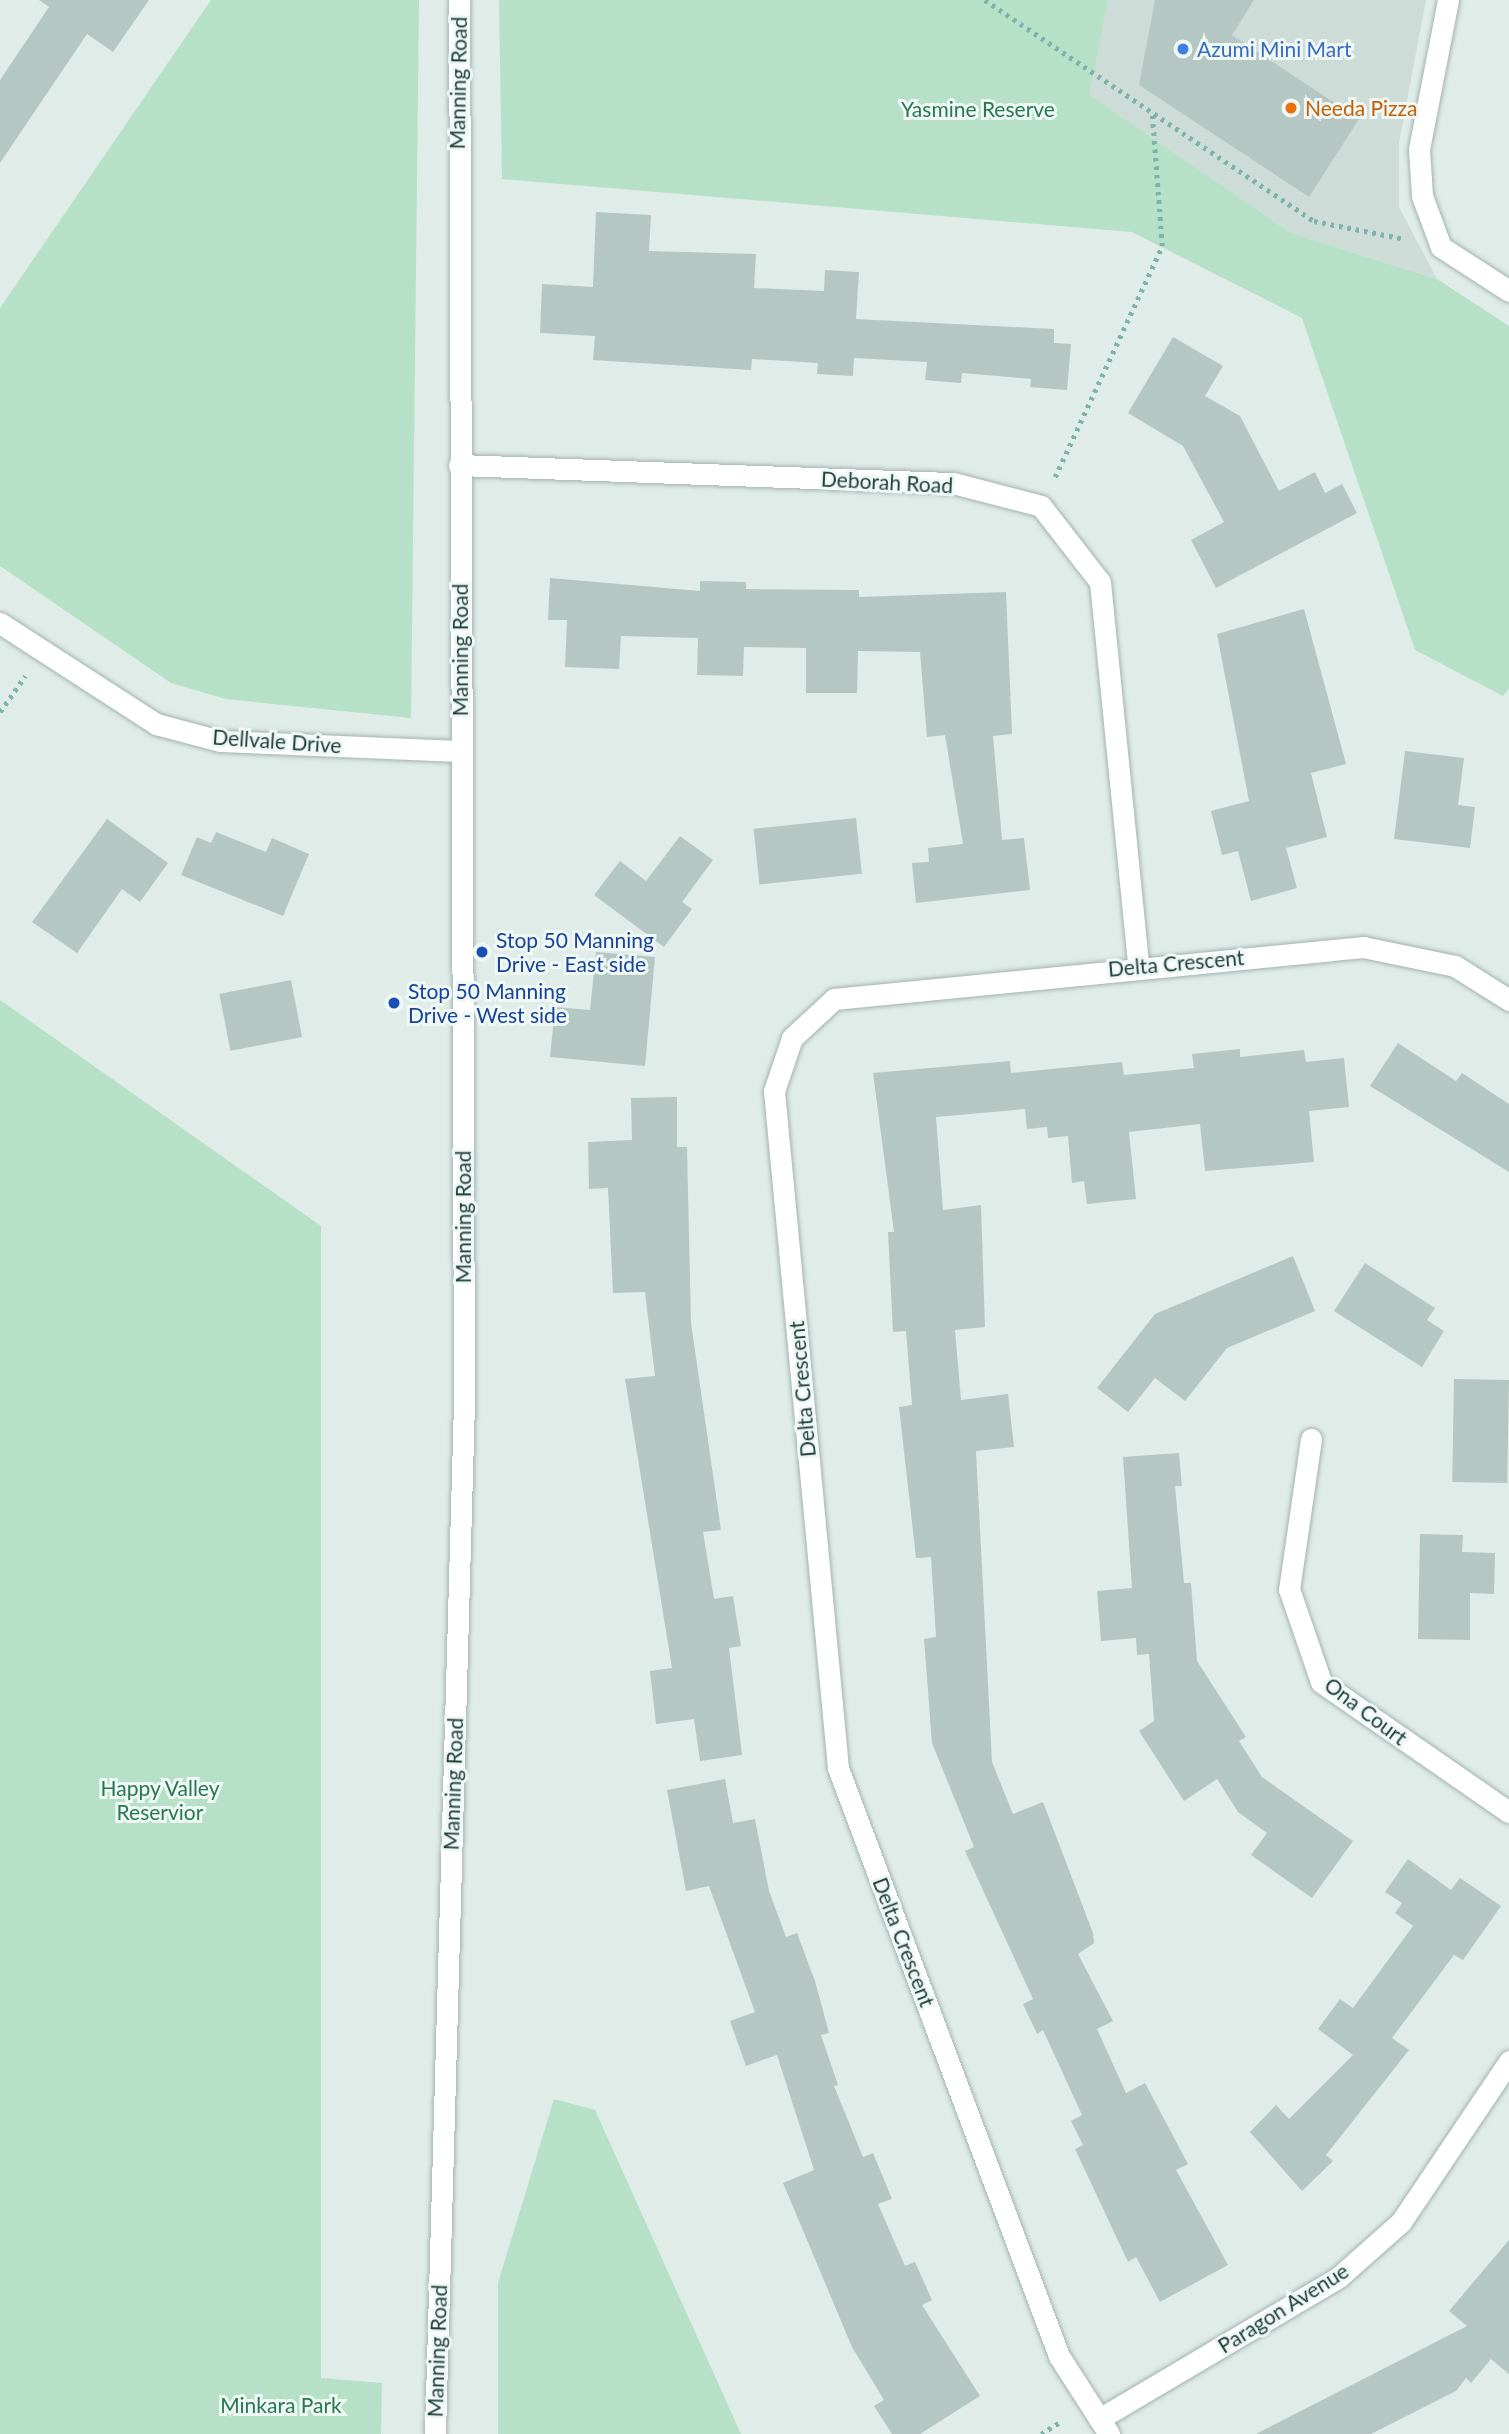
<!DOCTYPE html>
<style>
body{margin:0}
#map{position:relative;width:1509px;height:2434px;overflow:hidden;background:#e0ece8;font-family:Lato,sans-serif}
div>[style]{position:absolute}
.built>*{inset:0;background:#cedcd8}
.green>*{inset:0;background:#b6e0c7}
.building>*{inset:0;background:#b5c7c2;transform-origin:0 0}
.path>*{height:4.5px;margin-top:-2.25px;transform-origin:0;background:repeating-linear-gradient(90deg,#7db3aa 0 3.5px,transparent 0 8.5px)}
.roads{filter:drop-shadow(0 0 2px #a2b4b0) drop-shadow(0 0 2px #a2b4b0)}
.minor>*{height:21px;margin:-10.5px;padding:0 10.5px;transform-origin:10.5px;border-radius:10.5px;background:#fff}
.tertiary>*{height:21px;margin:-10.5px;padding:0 10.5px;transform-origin:10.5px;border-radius:10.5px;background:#fff}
.dots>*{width:19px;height:19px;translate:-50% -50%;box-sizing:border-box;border:4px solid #f0f8f6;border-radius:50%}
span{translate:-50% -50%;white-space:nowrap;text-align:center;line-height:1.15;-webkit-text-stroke:6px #f0f8f6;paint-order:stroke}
.shop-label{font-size:21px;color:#366cbe}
.left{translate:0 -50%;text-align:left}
.street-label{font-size:21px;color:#1f3e3a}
.food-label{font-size:21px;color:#c56008}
.park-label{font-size:21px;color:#257851}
.transit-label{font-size:21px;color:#164399}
</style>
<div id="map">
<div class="built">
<i style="clip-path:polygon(1108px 0,1426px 0,1399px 143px,1399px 207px,1437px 279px,1291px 233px,1088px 95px)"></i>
</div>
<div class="green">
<i style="clip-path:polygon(211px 0,419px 0,411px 718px,226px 699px,171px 683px,0 566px,0 308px)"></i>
<i style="clip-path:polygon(499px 0,1108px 0,1089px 95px,1291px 233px,1437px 279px,1509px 326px,1509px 688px,1503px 696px,1415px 650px,1302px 318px,1132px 232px,502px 179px)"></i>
<i style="clip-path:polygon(0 1000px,321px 1226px,321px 2378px,382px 2383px,381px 2434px,0 2434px)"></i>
<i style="clip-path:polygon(554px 2099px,595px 2110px,741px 2434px,498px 2434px,498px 2283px)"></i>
</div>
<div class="building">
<i style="clip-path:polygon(39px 0,149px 0,113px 52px,87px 34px,0 163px,0 80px,49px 7px)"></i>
<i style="clip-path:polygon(1155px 0,1254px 0,1232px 35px,1359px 119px,1309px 197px,1139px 85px)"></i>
<i style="clip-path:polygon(596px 212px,651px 215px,649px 251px,756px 254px,754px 288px,824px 291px,825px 270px,859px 272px,856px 319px,1054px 329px,1054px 343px,1071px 344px,1067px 390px,1030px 387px,1031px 379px,962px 373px,961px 383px,925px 380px,927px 362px,854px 358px,853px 376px,817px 374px,818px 363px,752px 359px,751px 370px,593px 360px,595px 336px,540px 333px,542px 284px,593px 287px)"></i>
<i style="clip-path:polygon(1173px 337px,1223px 366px,1205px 396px,1240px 416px,1279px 491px,1315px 472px,1325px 493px,1342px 484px,1357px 513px,1216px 588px,1191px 540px,1224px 522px,1183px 446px,1128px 413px)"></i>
<i style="clip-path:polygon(550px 578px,700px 591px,700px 581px,746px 582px,746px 589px,859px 590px,859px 597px,1006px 592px,1012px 734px,993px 736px,1002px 840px,1024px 838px,1030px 890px,916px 903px,912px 863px,929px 862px,928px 848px,963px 844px,945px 735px,927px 737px,920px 652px,858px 651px,857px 693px,806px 693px,806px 648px,744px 647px,743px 676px,697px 675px,698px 638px,621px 636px,619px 669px,565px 667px,567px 620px,548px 620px)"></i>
<i style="clip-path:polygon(1304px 609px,1346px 764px,1311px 773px,1327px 837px,1286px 848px,1297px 888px,1251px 901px,1238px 851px,1222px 855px,1211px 811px,1249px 801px,1217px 634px)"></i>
<i style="clip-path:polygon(1405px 751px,1464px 758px,1458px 805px,1475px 807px,1470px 848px,1394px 839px)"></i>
<i style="left:856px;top:818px;width:56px;height:103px;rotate:84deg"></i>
<i style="clip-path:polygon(107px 819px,168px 863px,140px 902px,122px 889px,77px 953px,32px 922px)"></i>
<i style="clip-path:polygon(216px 832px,266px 852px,272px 838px,309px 854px,283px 916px,181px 875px,197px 837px,211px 843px)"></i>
<i style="clip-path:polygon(680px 836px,713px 860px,682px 902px,692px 909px,664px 947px,594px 895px,620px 861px,646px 881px)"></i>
<i style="clip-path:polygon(596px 952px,655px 957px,645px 1066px,550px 1057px,555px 1007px,590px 1010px)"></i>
<i style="left:291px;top:980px;width:58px;height:73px;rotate:79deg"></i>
<i style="clip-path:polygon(1398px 1043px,1456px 1081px,1462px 1073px,1509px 1104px,1509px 1172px,1370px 1086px)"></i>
<i style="clip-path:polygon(1240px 1049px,1240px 1057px,1304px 1050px,1306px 1062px,1344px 1058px,1349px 1107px,1309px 1111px,1314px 1162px,1205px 1171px,1200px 1124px,1129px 1132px,1136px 1199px,1087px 1204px,1084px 1181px,1072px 1183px,1068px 1136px,1048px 1138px,1047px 1127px,1027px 1129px,1025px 1109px,936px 1117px,943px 1210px,981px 1205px,985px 1327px,955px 1330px,961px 1400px,1008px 1394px,1014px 1447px,976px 1451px,992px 1762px,1013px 1814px,1043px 1802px,1093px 1933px,1094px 1943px,1078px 1954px,1113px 2021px,1097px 2029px,1126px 2093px,1145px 2083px,1188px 2164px,1176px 2170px,1228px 2265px,1160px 2302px,1136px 2257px,1128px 2262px,1075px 2149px,1083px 2145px,1071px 2121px,1082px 2115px,1043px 2030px,1037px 2034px,1023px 2004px,1033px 1999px,965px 1851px,974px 1847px,932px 1743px,924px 1639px,936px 1637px,931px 1557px,916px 1558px,899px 1407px,912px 1405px,906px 1331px,893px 1332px,888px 1232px,894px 1232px,873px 1073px,1010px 1061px,1011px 1073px,1122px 1062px,1124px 1075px,1194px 1068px,1192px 1054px)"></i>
<i style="clip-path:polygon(677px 1097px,677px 1147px,687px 1147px,691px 1323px,721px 1530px,703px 1532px,714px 1599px,733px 1596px,741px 1646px,729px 1648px,742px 1755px,700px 1761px,694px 1719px,656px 1724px,650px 1671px,672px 1668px,625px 1379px,655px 1376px,645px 1292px,613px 1293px,608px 1188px,589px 1189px,588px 1142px,632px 1140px,631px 1098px)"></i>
<i style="clip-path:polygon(1293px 1256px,1315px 1311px,1227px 1348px,1185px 1401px,1155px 1378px,1128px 1412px,1097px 1388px,1155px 1314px)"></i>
<i style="clip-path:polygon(1365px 1263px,1435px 1308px,1427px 1320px,1444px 1331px,1422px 1367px,1334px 1311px)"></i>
<i style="left:1454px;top:1379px;width:55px;height:103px;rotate:1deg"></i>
<i style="clip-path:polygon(1179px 1453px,1182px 1486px,1175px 1486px,1184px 1583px,1191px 1583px,1197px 1661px,1246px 1737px,1239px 1741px,1262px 1777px,1353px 1841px,1312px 1898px,1251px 1855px,1267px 1833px,1238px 1812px,1217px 1779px,1184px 1801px,1139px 1731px,1154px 1721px,1149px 1654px,1137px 1655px,1136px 1638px,1101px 1641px,1097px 1591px,1132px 1588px,1123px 1457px)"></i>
<i style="clip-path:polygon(1420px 1534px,1463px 1535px,1462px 1552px,1495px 1553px,1494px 1594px,1470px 1593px,1470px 1640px,1418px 1639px)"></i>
<i style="clip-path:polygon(725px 1779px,733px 1823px,755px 1819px,769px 1891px,786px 1937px,797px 1933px,815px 1981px,829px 2033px,821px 2035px,838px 2085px,834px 2086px,863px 2157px,873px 2153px,892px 2199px,878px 2204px,905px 2266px,915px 2262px,932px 2300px,922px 2305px,980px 2396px,920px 2434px,892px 2434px,874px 2406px,884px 2400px,852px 2347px,783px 2183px,814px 2170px,777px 2055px,746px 2066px,730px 2021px,755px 2012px,709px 1886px,686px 1891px,667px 1790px)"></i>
<i style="clip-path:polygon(1408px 1859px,1451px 1890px,1460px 1878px,1501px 1906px,1463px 1960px,1454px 1955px,1392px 2038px,1409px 2050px,1326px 2155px,1333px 2161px,1302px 2191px,1250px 2132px,1276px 2105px,1289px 2119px,1353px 2055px,1318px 2029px,1340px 1999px,1353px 2008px,1413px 1926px,1395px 1913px,1402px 1903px,1385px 1892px)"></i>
<i style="clip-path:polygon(1509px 2240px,1509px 2374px,1491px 2359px,1471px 2383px,1466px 2378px,1456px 2391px,1371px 2434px,1256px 2434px,1467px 2326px,1449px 2311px)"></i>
</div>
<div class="path">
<i style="left:985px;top:0;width:396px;rotate:33.9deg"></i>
<i style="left:1314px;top:221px;width:93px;rotate:11.2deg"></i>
<i style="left:1055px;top:477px;width:255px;rotate:-65.1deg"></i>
<i style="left:1162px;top:246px;width:134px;rotate:-94.3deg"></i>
<i style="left:0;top:712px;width:44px;rotate:-55.2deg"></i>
<i style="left:1041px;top:2434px;width:25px;rotate:-32deg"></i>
</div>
<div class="roads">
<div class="minor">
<i style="left:1448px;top:0;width:152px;rotate:101deg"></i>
<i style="left:1419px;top:149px;width:47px;rotate:86.3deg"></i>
<i style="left:1422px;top:196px;width:54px;rotate:69.6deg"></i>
<i style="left:1441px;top:247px;width:81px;rotate:32.9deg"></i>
<i style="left:459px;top:465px;width:494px;rotate:2.1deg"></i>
<i style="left:953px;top:483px;width:91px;rotate:14.6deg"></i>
<i style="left:1041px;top:506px;width:96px;rotate:52.2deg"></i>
<i style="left:1100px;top:582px;width:386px;rotate:84.3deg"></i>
<i style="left:0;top:623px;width:186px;rotate:32.9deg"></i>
<i style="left:156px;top:724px;width:66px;rotate:14.9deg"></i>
<i style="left:220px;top:741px;width:240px;rotate:2.4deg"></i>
<i style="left:1311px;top:1439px;width:152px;rotate:98.3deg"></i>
<i style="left:1289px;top:1589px;width:98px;rotate:71deg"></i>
<i style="left:1321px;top:1682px;width:229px;rotate:34.7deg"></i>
<i style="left:1099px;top:2419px;width:279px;rotate:-30.6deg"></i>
<i style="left:1339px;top:2277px;width:83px;rotate:-41.6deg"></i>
<i style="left:1401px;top:2222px;width:194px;rotate:-56.1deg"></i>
<i style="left:1109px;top:2434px;width:93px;rotate:-122.7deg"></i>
<i style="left:1059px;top:2356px;width:628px;rotate:-110.6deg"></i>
<i style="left:838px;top:1768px;width:680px;rotate:-95.4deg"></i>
<i style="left:774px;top:1091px;width:56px;rotate:-71.2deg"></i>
<i style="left:792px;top:1038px;width:57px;rotate:-42.9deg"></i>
<i style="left:834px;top:999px;width:532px;rotate:-5.61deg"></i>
<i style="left:1363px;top:947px;width:94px;rotate:11.7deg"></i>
<i style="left:1455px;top:966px;width:64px;rotate:32.2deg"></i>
</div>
<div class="tertiary">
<i style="left:435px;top:2434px;width:1032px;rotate:-88.39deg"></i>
<i style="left:464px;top:1402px;width:1402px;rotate:-90.2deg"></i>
</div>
</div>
<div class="dots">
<i style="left:1183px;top:49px;background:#3f7fe0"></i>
<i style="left:1291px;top:108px;background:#e8710a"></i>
<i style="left:482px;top:952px;background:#1a4fb4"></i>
<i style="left:394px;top:1003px;background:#1a4fb4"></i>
</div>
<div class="shop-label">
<span class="left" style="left:1197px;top:49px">Azumi Mini Mart</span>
</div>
<div class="street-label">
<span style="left:458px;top:83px;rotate:-89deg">Manning Road</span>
<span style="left:887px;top:482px;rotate:3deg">Deborah Road</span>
<span style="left:460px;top:650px;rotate:-90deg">Manning Road</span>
<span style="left:277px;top:741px;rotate:4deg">Dellvale Drive</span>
<span style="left:1176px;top:963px;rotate:-5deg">Delta Crescent</span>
<span style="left:463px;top:1217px;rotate:-90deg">Manning Road</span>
<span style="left:802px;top:1389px;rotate:-95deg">Delta Crescent</span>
<span style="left:1366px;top:1711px;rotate:37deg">Ona Court</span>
<span style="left:453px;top:1784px;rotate:-88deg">Manning Road</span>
<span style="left:904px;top:1942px;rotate:69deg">Delta Crescent</span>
<span style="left:1283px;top:2308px;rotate:-32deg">Paragon Avenue</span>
<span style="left:437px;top:2351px;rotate:-88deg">Manning Road</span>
</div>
<div class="food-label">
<span class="left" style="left:1305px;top:108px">Needa Pizza</span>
</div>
<div class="park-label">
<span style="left:978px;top:109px">Yasmine Reserve</span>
<span style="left:160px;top:1800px">Happy Valley<br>Reservior</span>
<span style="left:281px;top:2405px">Minkara Park</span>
</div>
<div class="transit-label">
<span class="left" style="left:496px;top:952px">Stop 50 Manning<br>Drive - East side</span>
<span class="left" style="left:408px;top:1003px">Stop 50 Manning<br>Drive - West side</span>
</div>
</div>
